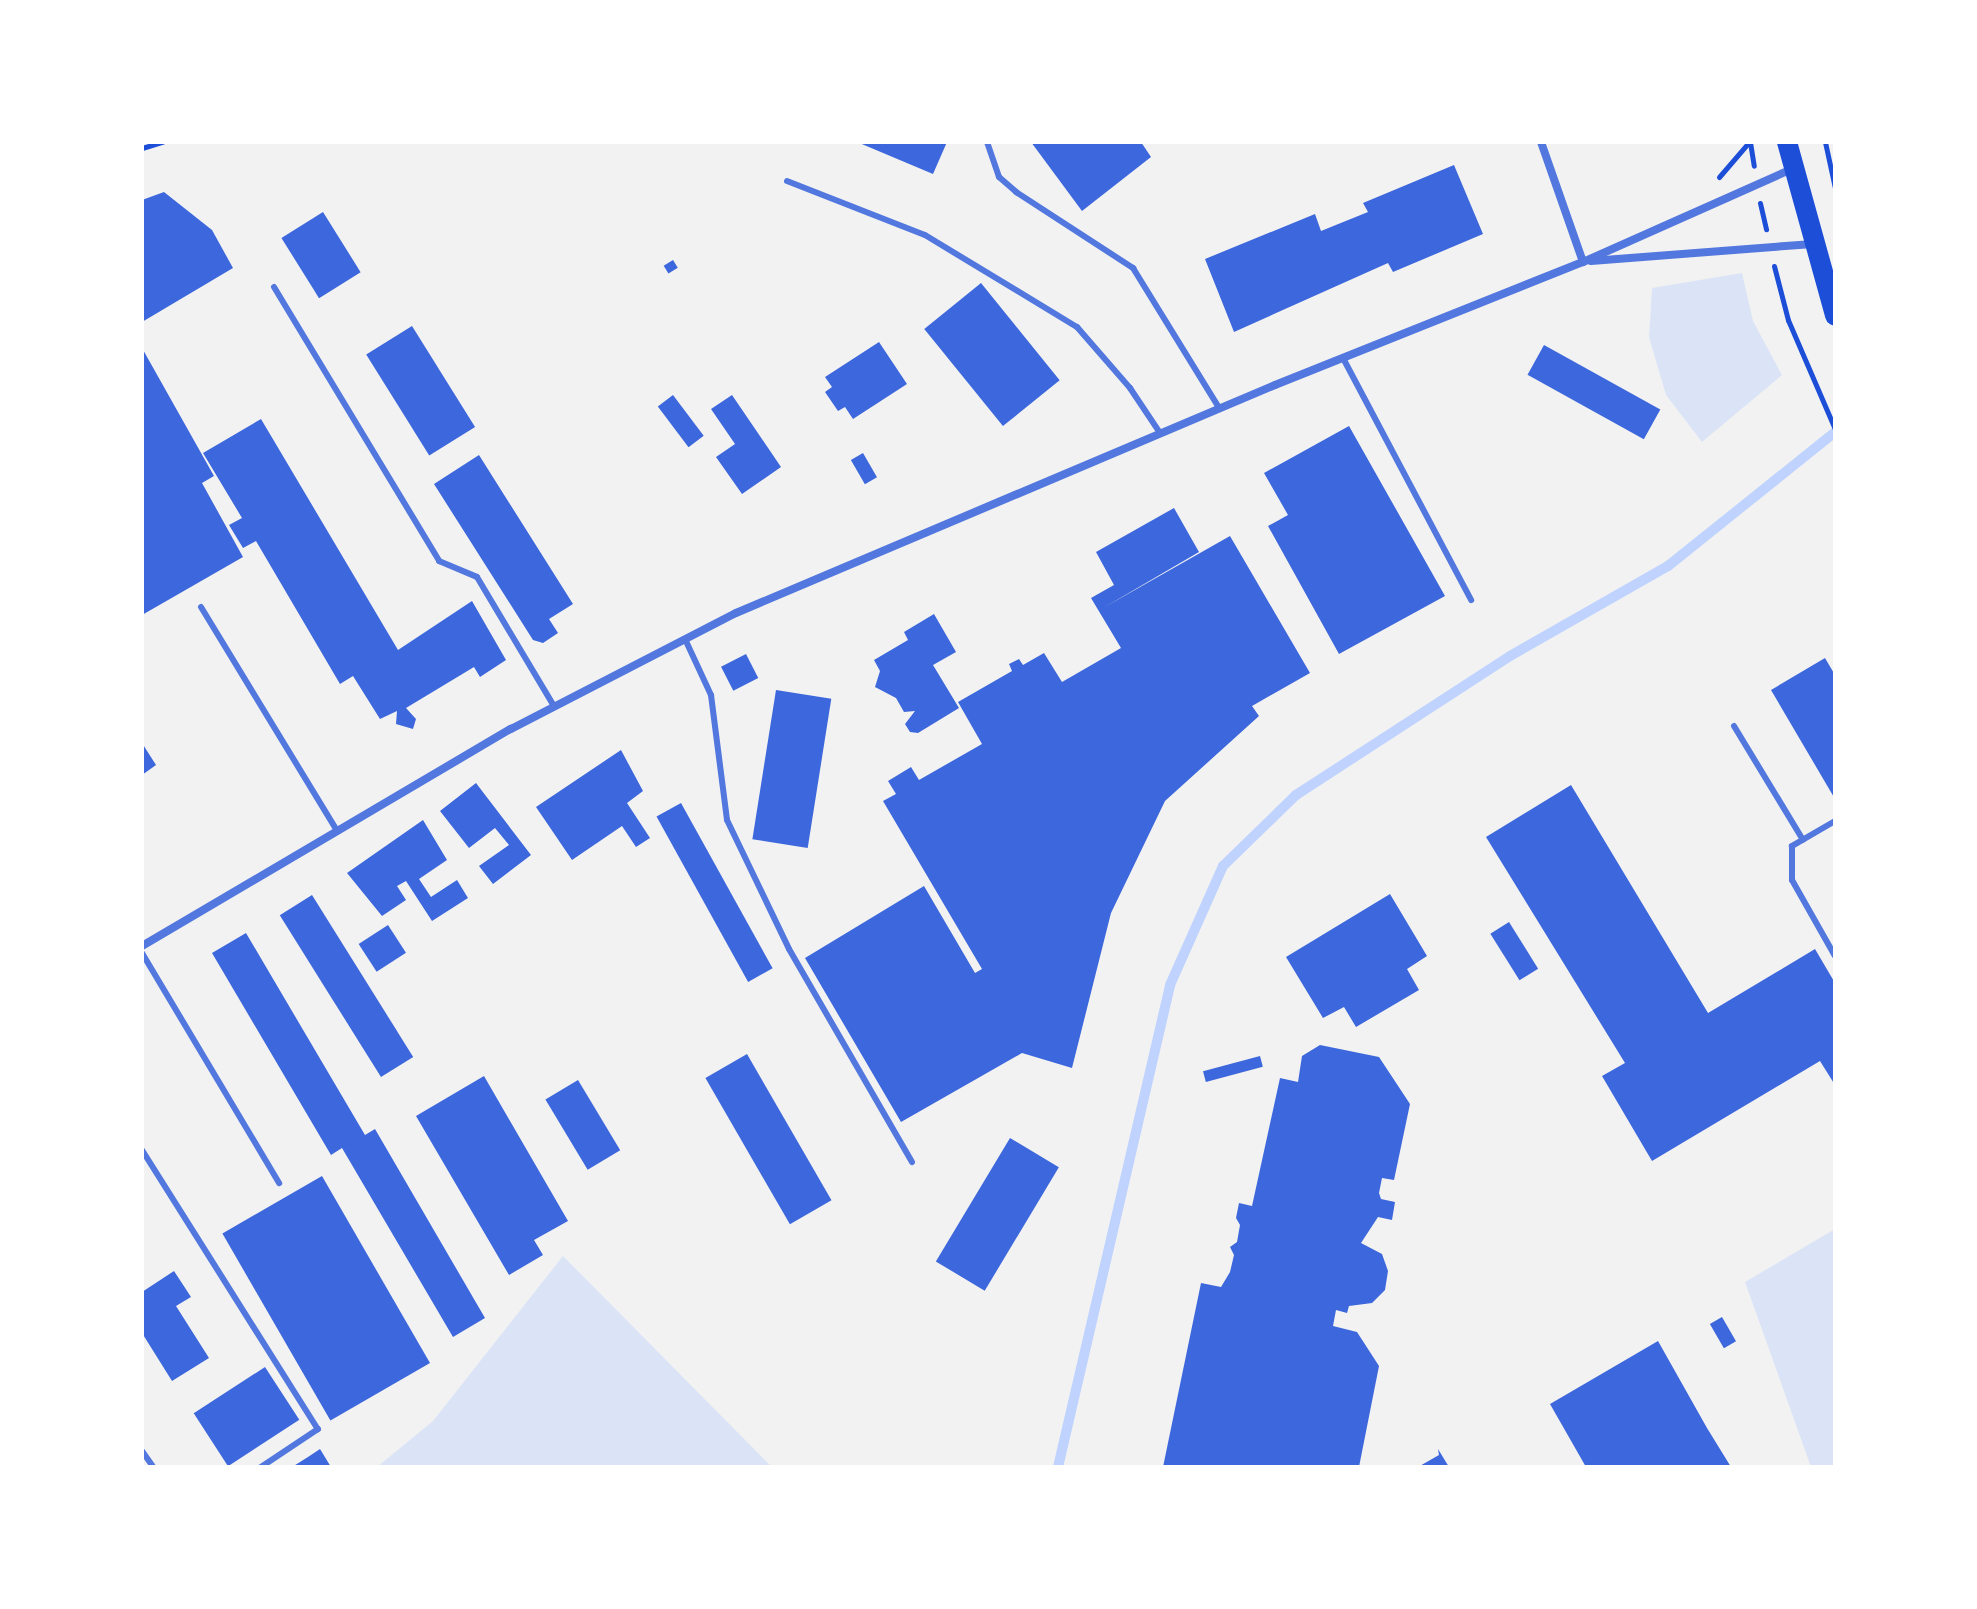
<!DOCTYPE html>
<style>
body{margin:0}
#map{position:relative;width:1977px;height:1609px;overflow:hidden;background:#f2f2f2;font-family:Roboto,sans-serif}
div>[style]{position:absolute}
.green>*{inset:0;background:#dbe4f7}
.stream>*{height:10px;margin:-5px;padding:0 5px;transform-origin:5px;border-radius:5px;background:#bfd3fe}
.building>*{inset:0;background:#3d67dc;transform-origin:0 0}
.path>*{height:5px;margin:-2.5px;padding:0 2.5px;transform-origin:2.5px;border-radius:2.5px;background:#1d4ed8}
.service>*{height:6px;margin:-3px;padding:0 3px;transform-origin:3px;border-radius:3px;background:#5277de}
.minor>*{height:8px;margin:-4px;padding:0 4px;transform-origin:4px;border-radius:4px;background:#5277de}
.primary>*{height:20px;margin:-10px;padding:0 10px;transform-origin:10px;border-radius:10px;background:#1d4ed8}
span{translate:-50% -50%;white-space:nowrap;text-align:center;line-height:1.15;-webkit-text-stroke:8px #fff;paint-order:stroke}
.frame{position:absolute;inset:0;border:144px solid #fff;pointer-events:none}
</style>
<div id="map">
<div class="green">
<i style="clip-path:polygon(1742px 273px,1753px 321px,1782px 375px,1702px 442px,1666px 395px,1649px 337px,1652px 288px)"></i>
<i style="clip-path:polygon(1835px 1229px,1835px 1467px,1811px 1467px,1745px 1282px)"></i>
<i style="clip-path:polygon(563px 1256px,772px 1467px,377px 1467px,433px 1421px)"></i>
</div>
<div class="stream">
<i style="left:1058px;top:1467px;width:495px;rotate:-76.9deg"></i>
<i style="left:1170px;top:985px;width:130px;rotate:-66deg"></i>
<i style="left:1223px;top:866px;width:102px;rotate:-44.2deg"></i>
<i style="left:1296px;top:795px;width:255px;rotate:-33deg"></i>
<i style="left:1510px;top:656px;width:182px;rotate:-29.7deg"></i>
<i style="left:1668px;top:566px;width:214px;rotate:-38.7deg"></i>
</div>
<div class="building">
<i style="clip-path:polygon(857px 142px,947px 142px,933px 174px)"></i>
<i style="clip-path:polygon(1031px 142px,1141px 142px,1151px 157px,1082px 211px)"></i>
<i style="clip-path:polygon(1454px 165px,1483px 234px,1393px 272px,1388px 263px,1234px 332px,1205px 259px,1315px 214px,1321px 231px,1368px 212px,1363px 203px)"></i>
<i style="clip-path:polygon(164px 192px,212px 230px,233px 268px,142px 322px,142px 200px)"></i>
<i style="left:323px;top:212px;width:71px;height:49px;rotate:58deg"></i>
<i style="left:673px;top:260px;width:9px;height:11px;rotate:58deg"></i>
<i style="left:981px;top:283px;width:125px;height:73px;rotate:51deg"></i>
<i style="left:412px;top:326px;width:119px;height:54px;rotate:58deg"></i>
<i style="clip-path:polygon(879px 342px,907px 384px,853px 419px,845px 407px,838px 411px,825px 392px,832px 387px,825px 377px)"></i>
<i style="left:1544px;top:345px;width:133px;height:34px;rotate:29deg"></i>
<i style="clip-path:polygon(142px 348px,214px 476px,202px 483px,243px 557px,142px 615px)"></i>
<i style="left:673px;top:395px;width:51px;height:19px;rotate:53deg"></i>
<i style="clip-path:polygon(732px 395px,781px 467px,742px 494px,716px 457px,735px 444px,711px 409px)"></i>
<i style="clip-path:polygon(261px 419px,398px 650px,472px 601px,506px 660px,480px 677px,474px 667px,406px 708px,416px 719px,413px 729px,396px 724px,397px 711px,380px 719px,353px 676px,340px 684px,256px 541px,243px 548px,229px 525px,242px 518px,203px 453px)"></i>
<i style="clip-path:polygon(1349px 426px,1445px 596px,1339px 654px,1268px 526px,1288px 515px,1264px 473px)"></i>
<i style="left:863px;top:453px;width:28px;height:14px;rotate:60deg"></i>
<i style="clip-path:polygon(479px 455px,573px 604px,549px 619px,558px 633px,543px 643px,533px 640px,434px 484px)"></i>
<i style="clip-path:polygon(1174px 508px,1199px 552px,1103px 608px,1230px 536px,1310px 673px,1252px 706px,1259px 716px,1165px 801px,1111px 913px,1072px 1068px,1022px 1053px,901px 1122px,805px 958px,924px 886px,975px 973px,982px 969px,883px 801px,896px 794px,888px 781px,911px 767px,919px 780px,982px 744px,958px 702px,1012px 671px,1009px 664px,1019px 659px,1023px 665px,1044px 653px,1062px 682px,1121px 648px,1091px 598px,1114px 585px,1096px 552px)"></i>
<i style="clip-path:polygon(934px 614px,956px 652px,933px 665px,959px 708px,918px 733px,910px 732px,905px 724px,915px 711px,904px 712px,896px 698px,875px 687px,880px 671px,874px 660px,908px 640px,904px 632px)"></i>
<i style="left:746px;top:654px;width:27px;height:28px;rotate:63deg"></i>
<i style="clip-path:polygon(1825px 658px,1835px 675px,1835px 799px,1771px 690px)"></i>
<i style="left:776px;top:690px;width:56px;height:151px;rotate:9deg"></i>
<i style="clip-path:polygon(142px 743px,156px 765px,142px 775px)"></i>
<i style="clip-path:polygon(621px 750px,643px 791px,627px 803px,650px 838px,636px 847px,622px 826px,572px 860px,536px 807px)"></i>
<i style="clip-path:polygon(476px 783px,531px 855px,493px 884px,479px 866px,509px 845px,495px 828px,469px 848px,440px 811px)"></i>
<i style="clip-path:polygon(1571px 785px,1708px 1013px,1815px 949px,1835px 983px,1835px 1085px,1820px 1061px,1652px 1161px,1602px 1076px,1625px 1063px,1486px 837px)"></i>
<i style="left:681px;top:803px;width:189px;height:28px;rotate:61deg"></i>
<i style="clip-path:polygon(423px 820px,447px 860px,419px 879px,431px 897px,457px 880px,468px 898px,432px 921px,406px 881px,397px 886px,406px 900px,382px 916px,347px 873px)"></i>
<i style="clip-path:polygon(1390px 894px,1427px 956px,1407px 969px,1419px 990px,1356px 1027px,1344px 1007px,1323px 1018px,1286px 957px)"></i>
<i style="left:312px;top:895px;width:191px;height:38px;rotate:58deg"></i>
<i style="left:1509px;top:922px;width:55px;height:22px;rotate:58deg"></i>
<i style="left:388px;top:925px;width:33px;height:35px;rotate:57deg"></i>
<i style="clip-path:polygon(246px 933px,365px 1135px,375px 1129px,485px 1318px,453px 1337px,342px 1148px,331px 1155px,212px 953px)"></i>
<i style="clip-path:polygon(1320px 1045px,1379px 1057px,1410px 1104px,1394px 1180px,1382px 1178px,1379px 1193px,1381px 1199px,1395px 1202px,1392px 1220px,1378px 1217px,1361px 1243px,1382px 1254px,1388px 1271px,1385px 1290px,1372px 1303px,1349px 1306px,1347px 1313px,1336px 1310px,1333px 1326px,1357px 1332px,1379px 1366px,1359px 1467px,1163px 1467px,1201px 1283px,1221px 1287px,1230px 1272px,1234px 1255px,1230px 1247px,1237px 1242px,1240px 1225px,1236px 1218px,1239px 1203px,1252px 1206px,1280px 1078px,1298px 1082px,1302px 1056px)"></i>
<i style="left:747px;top:1054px;width:169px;height:48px;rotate:60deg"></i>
<i style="left:1260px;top:1056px;width:11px;height:59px;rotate:75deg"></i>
<i style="clip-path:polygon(484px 1076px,568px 1221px,534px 1240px,543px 1255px,509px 1275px,416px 1116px)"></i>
<i style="left:578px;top:1080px;width:82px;height:38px;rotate:59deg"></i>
<i style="left:1010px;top:1138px;width:57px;height:144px;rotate:31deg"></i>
<i style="left:322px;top:1176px;width:216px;height:115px;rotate:60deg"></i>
<i style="clip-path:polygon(174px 1271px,191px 1297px,176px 1306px,209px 1358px,172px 1381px,142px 1333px,142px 1292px)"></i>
<i style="left:1722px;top:1317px;width:28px;height:14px;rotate:60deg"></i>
<i style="clip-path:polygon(1658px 1341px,1707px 1428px,1731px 1467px,1586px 1467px,1550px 1404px)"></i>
<i style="left:265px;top:1367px;width:63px;height:85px;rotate:57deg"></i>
<i style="clip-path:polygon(320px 1449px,331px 1467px,292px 1467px,308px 1457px)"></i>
<i style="clip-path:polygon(1438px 1449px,1449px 1467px,1418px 1467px,1439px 1455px)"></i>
</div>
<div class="path">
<i style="left:1750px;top:142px;width:24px;rotate:81deg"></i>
<i style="left:1825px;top:142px;width:47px;rotate:77.7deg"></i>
<i style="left:142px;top:148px;width:21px;rotate:-17deg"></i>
<i style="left:1719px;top:177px;width:46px;rotate:-49.4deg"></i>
<i style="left:1760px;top:203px;width:27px;rotate:77deg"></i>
<i style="left:1774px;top:266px;width:56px;rotate:75.5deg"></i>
<i style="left:1788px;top:320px;width:119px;rotate:66.7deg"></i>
</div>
<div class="service">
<i style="left:987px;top:142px;width:37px;rotate:71deg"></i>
<i style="left:999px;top:177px;width:23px;rotate:41deg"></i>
<i style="left:1016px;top:192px;width:140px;rotate:33deg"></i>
<i style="left:1133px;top:268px;width:164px;rotate:58.4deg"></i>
<i style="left:787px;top:181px;width:148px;rotate:21.4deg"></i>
<i style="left:925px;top:235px;width:178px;rotate:31.2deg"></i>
<i style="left:1077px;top:327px;width:81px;rotate:49deg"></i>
<i style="left:1130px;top:388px;width:54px;rotate:56.3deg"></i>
<i style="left:274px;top:287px;width:320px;rotate:58.9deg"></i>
<i style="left:439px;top:561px;width:41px;rotate:22.8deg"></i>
<i style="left:477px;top:577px;width:150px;rotate:59.2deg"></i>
<i style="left:1343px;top:358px;width:274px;rotate:62.1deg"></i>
<i style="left:201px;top:607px;width:262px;rotate:58.7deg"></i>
<i style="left:685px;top:639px;width:62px;rotate:65.1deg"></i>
<i style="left:711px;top:695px;width:126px;rotate:82.7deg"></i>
<i style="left:727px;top:820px;width:143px;rotate:64.3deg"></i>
<i style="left:789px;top:949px;width:246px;rotate:60deg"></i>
<i style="left:1734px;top:726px;width:133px;rotate:58.8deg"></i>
<i style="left:1835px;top:821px;width:50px;rotate:149.8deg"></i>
<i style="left:1792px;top:846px;width:34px;rotate:90deg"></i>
<i style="left:1792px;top:880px;width:87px;rotate:60.5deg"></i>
<i style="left:142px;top:953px;width:268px;rotate:59.2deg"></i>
<i style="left:142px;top:1150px;width:330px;rotate:57.8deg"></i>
<i style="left:318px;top:1429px;width:69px;rotate:146.3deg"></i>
<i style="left:142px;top:1451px;width:19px;rotate:55deg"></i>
</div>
<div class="minor">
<i style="left:1541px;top:142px;width:127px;rotate:70.7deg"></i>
<i style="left:1591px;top:261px;width:223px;rotate:-4.4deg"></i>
<i style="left:142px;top:946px;width:428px;rotate:-30.5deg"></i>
<i style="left:511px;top:729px;width:253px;rotate:-27.3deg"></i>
<i style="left:736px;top:613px;width:585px;rotate:-22.93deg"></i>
<i style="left:1275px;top:385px;width:332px;rotate:-21.8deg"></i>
<i style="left:1583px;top:262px;width:229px;rotate:-24deg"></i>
</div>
<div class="primary">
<i style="left:1787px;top:142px;width:180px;rotate:74.5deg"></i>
</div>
<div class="frame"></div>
</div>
